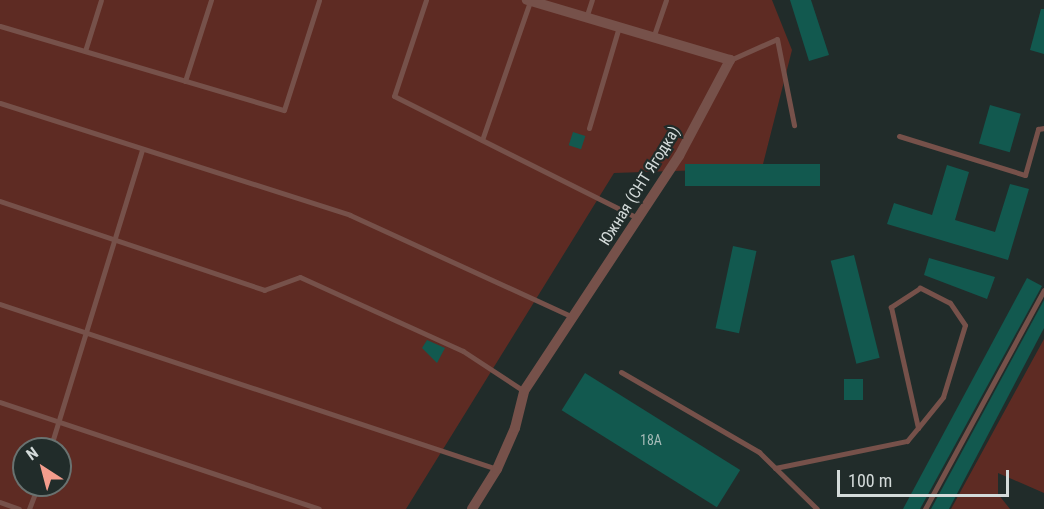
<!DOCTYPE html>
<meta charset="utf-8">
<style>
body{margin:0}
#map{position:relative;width:1044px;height:509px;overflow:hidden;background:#212c2a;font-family:"Roboto Condensed",sans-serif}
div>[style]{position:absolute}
.green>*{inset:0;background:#5e2b23}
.building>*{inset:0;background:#12594f;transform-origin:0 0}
.service>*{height:5px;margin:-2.5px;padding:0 2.5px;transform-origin:2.5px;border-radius:2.5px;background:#76514a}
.minor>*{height:10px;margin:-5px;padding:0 5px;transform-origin:5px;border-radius:5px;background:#76514a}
span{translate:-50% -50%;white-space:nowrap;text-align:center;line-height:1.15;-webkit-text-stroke:4.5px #212c2a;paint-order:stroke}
.number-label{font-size:14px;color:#a4bab7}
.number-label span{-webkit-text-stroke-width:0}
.street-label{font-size:16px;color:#d4dbda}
.north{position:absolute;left:12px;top:437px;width:60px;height:60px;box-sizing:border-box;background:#212c2a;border:2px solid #697270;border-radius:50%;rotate:324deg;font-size:16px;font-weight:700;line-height:24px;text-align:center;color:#d4dbda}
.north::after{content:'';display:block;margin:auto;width:21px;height:27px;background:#f49d8d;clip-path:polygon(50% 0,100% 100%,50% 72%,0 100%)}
.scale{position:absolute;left:837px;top:470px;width:172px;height:27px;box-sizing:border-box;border:3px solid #d4dbda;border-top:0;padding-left:8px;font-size:18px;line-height:21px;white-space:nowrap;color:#d4dbda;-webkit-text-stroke:4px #212c2a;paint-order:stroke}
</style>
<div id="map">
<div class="green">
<i style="clip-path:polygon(evenodd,0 0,772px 0,792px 50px,762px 168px,614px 173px,406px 509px,0 509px,0 0,24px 449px,60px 449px,60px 485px,24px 485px,24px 449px)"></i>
<i style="clip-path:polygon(1044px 339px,1044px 493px,998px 473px,998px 494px,1010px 509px,951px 509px)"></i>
</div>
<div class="building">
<i style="clip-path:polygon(790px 0,811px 0,829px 55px,809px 61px)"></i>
<i style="clip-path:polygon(1041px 9px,1044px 9px,1044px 54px,1030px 50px)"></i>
<i style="left:990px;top:105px;width:32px;height:40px;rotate:16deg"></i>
<i style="left:573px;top:132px;width:13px;height:14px;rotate:18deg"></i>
<i style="left:685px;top:164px;width:135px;height:22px"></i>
<i style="clip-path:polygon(947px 165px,969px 172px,955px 220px,995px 232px,1010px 184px,1029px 189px,1008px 260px,887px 224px,894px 203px,932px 215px)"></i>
<i style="left:733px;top:246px;width:24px;height:84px;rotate:12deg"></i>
<i style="left:854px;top:255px;width:106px;height:24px;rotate:76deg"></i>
<i style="clip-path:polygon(929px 258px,995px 277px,987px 299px,924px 275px)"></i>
<i style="clip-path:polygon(1027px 278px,1042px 286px,920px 509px,903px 509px)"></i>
<i style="clip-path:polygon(1044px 300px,1044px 328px,949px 509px,931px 509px)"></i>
<i style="clip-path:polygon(427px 340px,445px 348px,437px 363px,422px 348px)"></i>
<i style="left:585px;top:373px;width:183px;height:44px;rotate:32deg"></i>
<i style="left:844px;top:379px;width:19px;height:21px"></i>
</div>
<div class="service">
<i style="left:426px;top:0;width:101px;rotate:108.4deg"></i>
<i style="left:394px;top:96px;width:273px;rotate:26.6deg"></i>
<i style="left:586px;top:18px;width:19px;rotate:-72deg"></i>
<i style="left:0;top:26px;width:296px;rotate:16.5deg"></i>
<i style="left:284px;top:110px;width:115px;rotate:-72.3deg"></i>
<i style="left:653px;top:38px;width:40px;rotate:-71.1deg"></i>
<i style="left:85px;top:51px;width:53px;rotate:-72.6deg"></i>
<i style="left:730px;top:60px;width:51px;rotate:-24.1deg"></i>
<i style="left:777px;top:39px;width:88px;rotate:78.8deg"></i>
<i style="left:185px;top:81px;width:85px;rotate:-72.2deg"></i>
<i style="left:0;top:103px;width:367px;rotate:17.7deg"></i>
<i style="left:350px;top:215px;width:245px;rotate:24.6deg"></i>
<i style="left:589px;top:128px;width:105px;rotate:-73.5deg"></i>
<i style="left:899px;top:136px;width:132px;rotate:17.2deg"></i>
<i style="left:1025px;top:175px;width:48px;rotate:-74.2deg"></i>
<i style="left:1038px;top:129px;width:6px;rotate:-9deg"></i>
<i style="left:482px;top:140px;width:147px;rotate:-70.9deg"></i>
<i style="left:0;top:201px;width:279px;rotate:18.6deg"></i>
<i style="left:264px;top:290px;width:38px;rotate:-20deg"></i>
<i style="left:300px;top:277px;width:179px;rotate:24.4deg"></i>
<i style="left:463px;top:351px;width:73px;rotate:33.3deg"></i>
<i style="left:0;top:304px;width:524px;rotate:18.37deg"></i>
<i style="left:621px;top:372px;width:160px;rotate:30.1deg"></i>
<i style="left:759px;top:452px;width:81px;rotate:44.5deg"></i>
<i style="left:0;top:402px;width:336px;rotate:18.5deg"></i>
<i style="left:50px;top:449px;width:313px;rotate:-72.9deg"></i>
<i style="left:775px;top:468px;width:135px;rotate:-11.6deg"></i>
<i style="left:907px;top:441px;width:17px;rotate:-50deg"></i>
<i style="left:918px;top:428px;width:40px;rotate:-51deg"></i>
<i style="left:943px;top:397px;width:75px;rotate:-73deg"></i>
<i style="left:965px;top:325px;width:27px;rotate:-124deg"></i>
<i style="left:950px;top:303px;width:34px;rotate:-153deg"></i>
<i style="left:920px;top:288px;width:35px;rotate:147deg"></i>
<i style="left:891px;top:307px;width:124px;rotate:77.4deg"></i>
<i style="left:0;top:502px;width:20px;rotate:20deg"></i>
<i style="left:29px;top:509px;width:26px;rotate:-69deg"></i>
<i style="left:925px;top:509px;width:249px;rotate:-61.5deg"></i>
</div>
<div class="minor">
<i style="left:472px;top:509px;width:47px;rotate:-58deg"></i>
<i style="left:497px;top:469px;width:45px;rotate:-66.3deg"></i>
<i style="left:515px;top:428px;width:38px;rotate:-76deg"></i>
<i style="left:524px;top:391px;width:282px;rotate:-56.6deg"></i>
<i style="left:679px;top:156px;width:109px;rotate:-62deg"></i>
<i style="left:730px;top:60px;width:212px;rotate:-163.5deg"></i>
</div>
<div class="number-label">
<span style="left:651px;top:440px">18А</span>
</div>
<div class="street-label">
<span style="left:640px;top:186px;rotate:-58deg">Южная (СНТ Ягодка)</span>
</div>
<div class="north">N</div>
<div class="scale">100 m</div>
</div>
